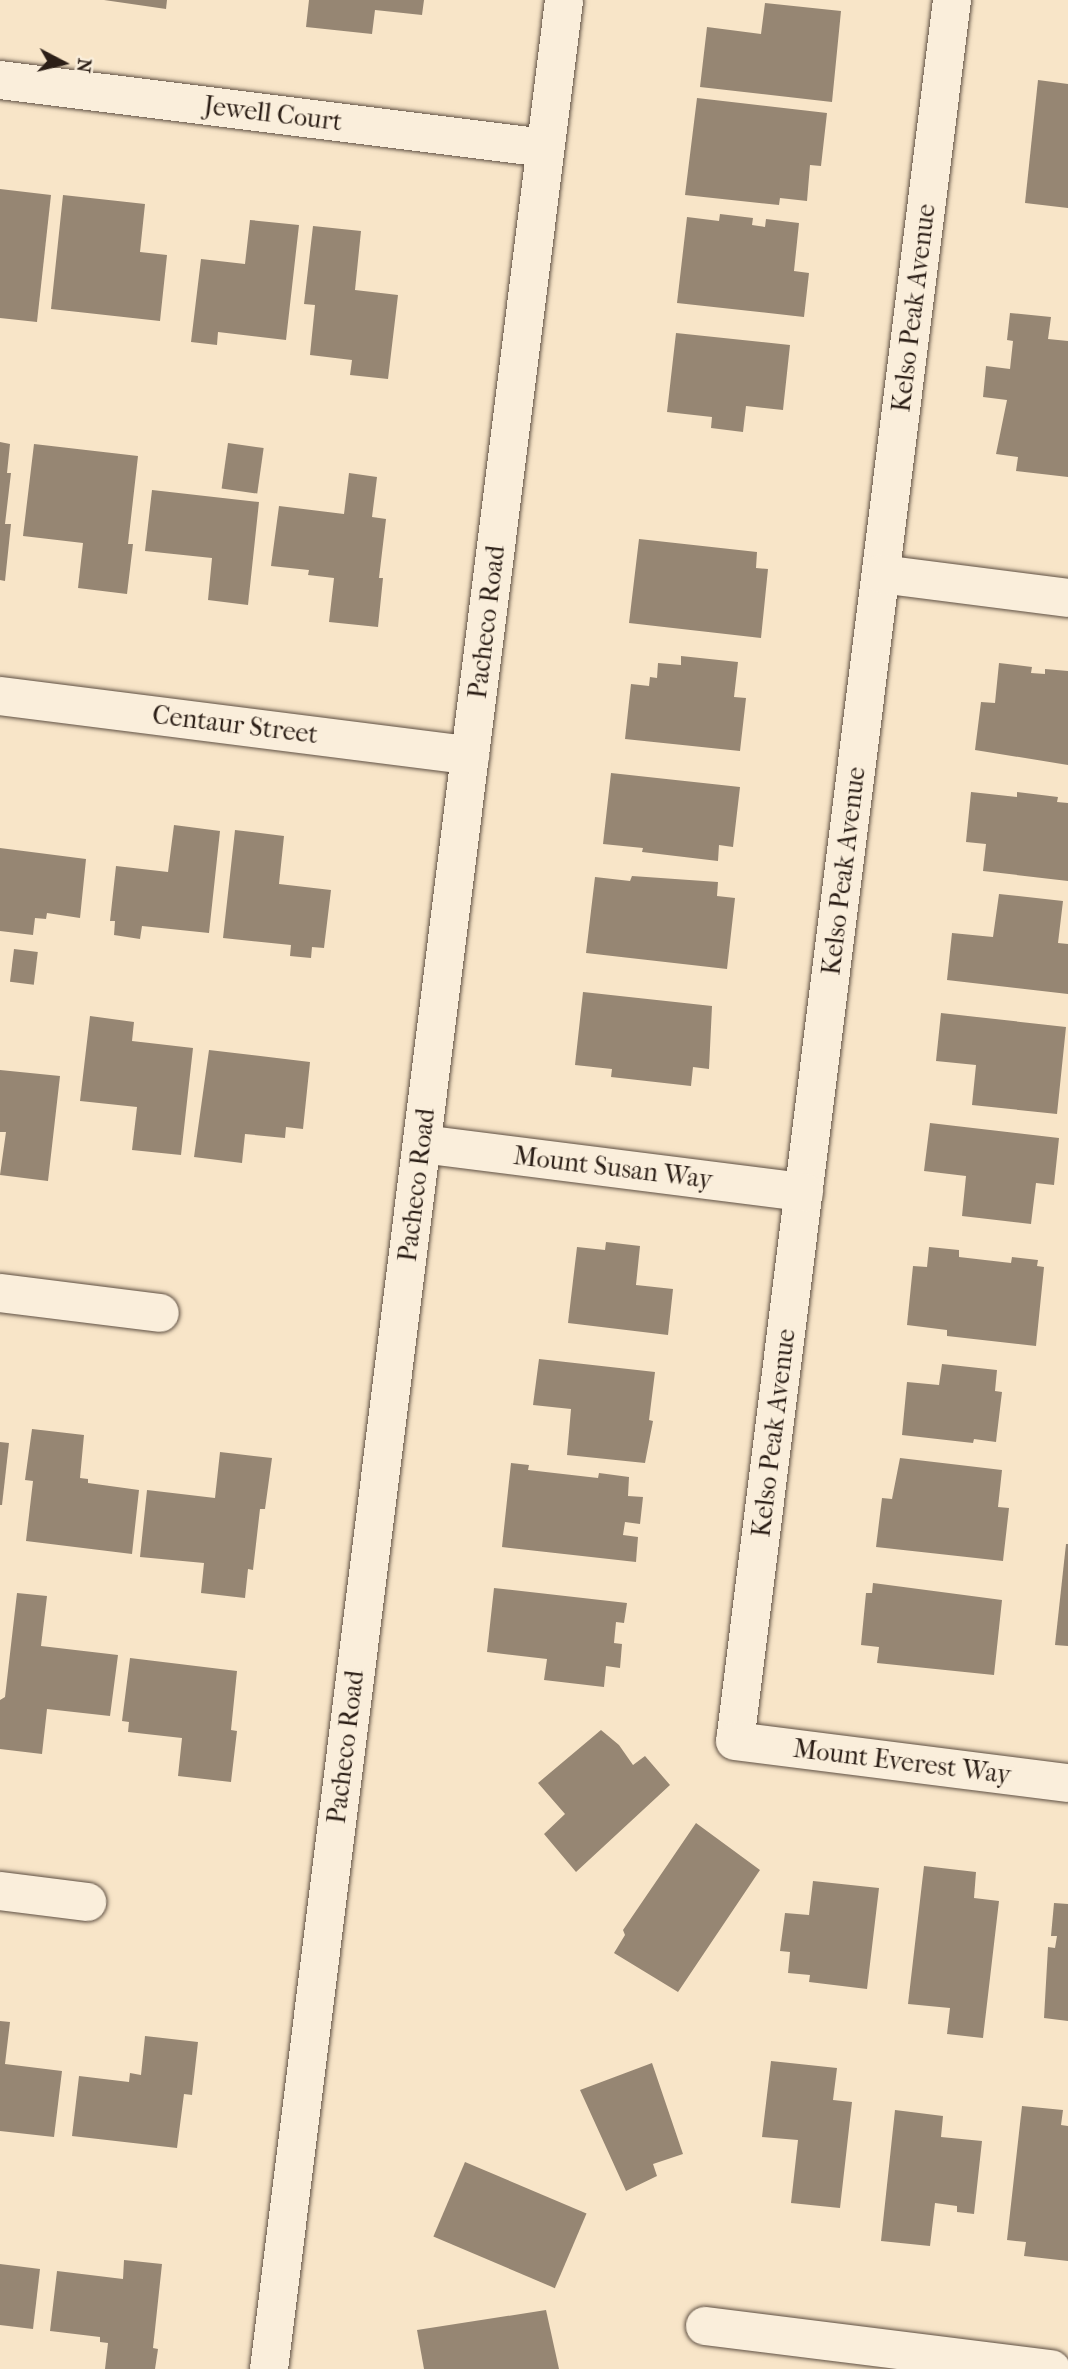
<!DOCTYPE html>
<style>
body{margin:0}
#map{position:relative;width:1068px;height:2369px;overflow:hidden;background:#f8e5c8;font-family:"IM FELL French Canon",serif}
div>[style]{position:absolute}
.building>*{inset:0;background:#968673;transform-origin:0 0}
.roads{filter:drop-shadow(0 0 2px #5f5043) drop-shadow(0 0 2px #5f5043)}
.minor>*{height:38px;margin:-19px;padding:0 19px;transform-origin:19px;border-radius:19px;background:#faeedb}
span{translate:-50% -50%;white-space:nowrap;text-align:center;line-height:1.15;-webkit-text-stroke:5px #faeedb;paint-order:stroke}
.street-label{font-size:26px;color:#2c1f17}
.north{position:absolute;left:28px;top:28px;width:70px;height:70px;-webkit-text-stroke:5px #faeedb;paint-order:stroke;rotate:97deg;font-size:19px;font-weight:700;line-height:28px;text-align:center;color:#2c1f17}
.north::after{content:'';display:block;margin:auto;width:24px;height:32px;background:#2c1f17;clip-path:polygon(50% 0,100% 100%,50% 72%,0 100%)}
</style>
<div id="map">
<div class="building">
<i style="clip-path:polygon(104px 0,167px 0,166px 9px)"></i>
<i style="clip-path:polygon(309px 0,424px 0,422px 15px,375px 10px,372px 34px,306px 27px)"></i>
<i style="clip-path:polygon(765px 3px,841px 11px,832px 102px,700px 87px,707px 27px,761px 34px)"></i>
<i style="clip-path:polygon(1038px 80px,1068px 84px,1068px 208px,1025px 203px)"></i>
<i style="clip-path:polygon(697px 98px,827px 113px,821px 166px,810px 165px,807px 201px,780px 198px,779px 205px,685px 195px)"></i>
<i style="clip-path:polygon(0 189px,51px 195px,37px 322px,0 318px)"></i>
<i style="clip-path:polygon(63px 195px,145px 204px,140px 252px,167px 255px,160px 321px,51px 309px)"></i>
<i style="clip-path:polygon(720px 214px,753px 218px,752px 225px,765px 227px,766px 219px,799px 223px,794px 271px,809px 273px,804px 317px,677px 303px,687px 217px,719px 221px)"></i>
<i style="clip-path:polygon(250px 220px,299px 225px,286px 340px,218px 332px,217px 345px,191px 342px,201px 259px,245px 264px)"></i>
<i style="clip-path:polygon(313px 226px,361px 231px,355px 290px,398px 295px,388px 379px,350px 375px,352px 360px,310px 355px,315px 305px,304px 304px)"></i>
<i style="clip-path:polygon(1010px 313px,1051px 317px,1048px 339px,1068px 341px,1068px 477px,1016px 471px,1018px 457px,996px 454px,1007px 400px,983px 397px,986px 366px,1010px 369px,1013px 341px,1007px 340px)"></i>
<i style="clip-path:polygon(676px 333px,790px 345px,783px 410px,746px 406px,743px 432px,711px 428px,712px 417px,667px 412px)"></i>
<i style="clip-path:polygon(0 442px,10px 444px,7px 473px,11px 473px,5px 524px,11px 524px,5px 581px,0 580px)"></i>
<i style="left:228px;top:443px;width:36px;height:46px;rotate:8deg"></i>
<i style="clip-path:polygon(34px 444px,138px 456px,128px 544px,133px 544px,127px 594px,78px 588px,83px 543px,23px 536px)"></i>
<i style="clip-path:polygon(349px 473px,377px 477px,372px 517px,386px 519px,379px 578px,383px 578px,378px 627px,329px 622px,334px 578px,308px 575px,309px 570px,271px 566px,279px 506px,344px 514px)"></i>
<i style="clip-path:polygon(152px 490px,259px 502px,248px 605px,208px 600px,212px 558px,145px 551px)"></i>
<i style="clip-path:polygon(639px 539px,757px 552px,756px 568px,768px 569px,761px 638px,629px 623px)"></i>
<i style="clip-path:polygon(681px 656px,738px 662px,734px 697px,746px 698px,740px 751px,625px 739px,631px 684px,649px 686px,650px 677px,657px 678px,658px 663px,681px 665px)"></i>
<i style="clip-path:polygon(999px 663px,1032px 667px,1031px 673px,1045px 674px,1045px 669px,1068px 671px,1068px 765px,975px 750px,981px 702px,995px 703px)"></i>
<i style="clip-path:polygon(611px 773px,740px 787px,733px 847px,719px 845px,718px 861px,642px 852px,643px 848px,603px 844px)"></i>
<i style="clip-path:polygon(971px 792px,1017px 797px,1017px 792px,1058px 797px,1057px 802px,1068px 803px,1068px 881px,983px 871px,986px 844px,966px 842px)"></i>
<i style="clip-path:polygon(174px 825px,220px 831px,209px 933px,142px 926px,140px 939px,114px 935px,115px 921px,110px 921px,116px 866px,168px 872px)"></i>
<i style="clip-path:polygon(235px 830px,284px 836px,279px 884px,331px 890px,324px 948px,312px 947px,311px 958px,290px 956px,291px 945px,223px 938px)"></i>
<i style="clip-path:polygon(0 848px,86px 859px,80px 918px,47px 913px,46px 919px,35px 918px,33px 935px,0 931px)"></i>
<i style="clip-path:polygon(632px 876px,718px 882px,717px 896px,735px 898px,727px 969px,586px 953px,595px 877px,630px 881px)"></i>
<i style="clip-path:polygon(999px 894px,1063px 901px,1058px 943px,1068px 944px,1068px 994px,947px 980px,952px 933px,993px 937px)"></i>
<i style="left:14px;top:949px;width:24px;height:33px;rotate:7deg"></i>
<i style="clip-path:polygon(583px 992px,712px 1006px,709px 1069px,693px 1067px,691px 1086px,611px 1077px,612px 1069px,575px 1065px)"></i>
<i style="clip-path:polygon(941px 1013px,1066px 1027px,1057px 1114px,972px 1105px,976px 1065px,936px 1061px)"></i>
<i style="clip-path:polygon(90px 1016px,134px 1022px,132px 1041px,193px 1048px,181px 1155px,132px 1150px,137px 1107px,80px 1101px)"></i>
<i style="clip-path:polygon(209px 1050px,310px 1062px,303px 1129px,286px 1127px,285px 1138px,245px 1134px,242px 1163px,194px 1157px)"></i>
<i style="clip-path:polygon(0 1070px,60px 1076px,48px 1181px,0 1175px,6px 1132px,0 1132px)"></i>
<i style="clip-path:polygon(930px 1123px,1059px 1138px,1054px 1185px,1036px 1183px,1031px 1224px,962px 1216px,966px 1176px,924px 1171px)"></i>
<i style="clip-path:polygon(606px 1242px,640px 1246px,636px 1285px,673px 1289px,668px 1335px,568px 1323px,577px 1247px,605px 1250px)"></i>
<i style="clip-path:polygon(929px 1247px,959px 1250px,959px 1257px,1011px 1263px,1012px 1257px,1038px 1260px,1037px 1266px,1044px 1267px,1036px 1346px,947px 1336px,947px 1330px,907px 1325px,913px 1266px,927px 1267px)"></i>
<i style="clip-path:polygon(539px 1359px,655px 1372px,649px 1420px,653px 1421px,645px 1463px,567px 1455px,571px 1409px,533px 1405px)"></i>
<i style="clip-path:polygon(942px 1364px,997px 1370px,995px 1391px,1002px 1392px,996px 1442px,974px 1439px,973px 1443px,902px 1435px,907px 1382px,939px 1385px)"></i>
<i style="clip-path:polygon(32px 1429px,84px 1435px,80px 1478px,88px 1479px,88px 1483px,139px 1490px,132px 1554px,26px 1541px,33px 1481px,25px 1480px)"></i>
<i style="clip-path:polygon(0 1442px,9px 1443px,2px 1505px,0 1505px)"></i>
<i style="clip-path:polygon(220px 1452px,272px 1458px,265px 1509px,260px 1509px,253px 1570px,248px 1569px,245px 1598px,201px 1593px,204px 1563px,140px 1557px,147px 1490px,215px 1498px)"></i>
<i style="clip-path:polygon(900px 1458px,1002px 1470px,998px 1507px,1009px 1508px,1003px 1561px,876px 1547px,882px 1498px,892px 1499px)"></i>
<i style="clip-path:polygon(511px 1463px,529px 1465px,528px 1470px,598px 1478px,599px 1473px,629px 1477px,628px 1496px,643px 1497px,640px 1524px,625px 1522px,623px 1535px,638px 1537px,636px 1562px,502px 1547px)"></i>
<i style="clip-path:polygon(1066px 1544px,1068px 1544px,1068px 1646px,1055px 1645px)"></i>
<i style="clip-path:polygon(873px 1583px,1002px 1600px,994px 1675px,877px 1663px,879px 1647px,861px 1645px,866px 1593px,872px 1593px)"></i>
<i style="clip-path:polygon(494px 1588px,627px 1603px,624px 1623px,616px 1622px,614px 1643px,622px 1644px,620px 1668px,606px 1666px,604px 1687px,544px 1680px,547px 1659px,487px 1652px)"></i>
<i style="clip-path:polygon(17px 1593px,47px 1596px,41px 1646px,118px 1655px,110px 1716px,47px 1709px,42px 1754px,0 1749px,0 1700px,5px 1697px)"></i>
<i style="clip-path:polygon(130px 1658px,237px 1671px,231px 1730px,237px 1731px,231px 1782px,178px 1776px,182px 1738px,128px 1732px,129px 1722px,122px 1721px)"></i>
<i style="clip-path:polygon(601px 1730px,619px 1745px,633px 1765px,645px 1756px,670px 1785px,576px 1872px,544px 1834px,565px 1814px,538px 1783px)"></i>
<i style="clip-path:polygon(696px 1823px,760px 1870px,678px 1992px,614px 1953px,625px 1935px,623px 1930px)"></i>
<i style="clip-path:polygon(924px 1866px,976px 1872px,974px 1898px,999px 1901px,983px 2038px,947px 2034px,950px 2008px,908px 2004px)"></i>
<i style="clip-path:polygon(813px 1881px,879px 1888px,867px 1989px,809px 1982px,810px 1975px,788px 1973px,790px 1952px,780px 1951px,785px 1913px,809px 1915px)"></i>
<i style="clip-path:polygon(1054px 1903px,1068px 1904px,1068px 2021px,1044px 2018px,1048px 1947px,1055px 1948px,1057px 1936px,1051px 1936px)"></i>
<i style="clip-path:polygon(0 2021px,10px 2022px,5px 2064px,62px 2071px,54px 2137px,0 2131px)"></i>
<i style="clip-path:polygon(145px 2036px,198px 2042px,192px 2095px,184px 2094px,177px 2148px,72px 2136px,79px 2076px,129px 2082px,130px 2073px,141px 2075px)"></i>
<i style="clip-path:polygon(771px 2061px,837px 2068px,833px 2100px,852px 2102px,840px 2208px,791px 2203px,798px 2140px,762px 2137px)"></i>
<i style="clip-path:polygon(652px 2063px,683px 2154px,653px 2164px,657px 2176px,626px 2191px,580px 2090px)"></i>
<i style="clip-path:polygon(1022px 2106px,1063px 2110px,1061px 2125px,1068px 2126px,1068px 2261px,1024px 2256px,1026px 2242px,1007px 2240px)"></i>
<i style="clip-path:polygon(895px 2110px,943px 2116px,941px 2137px,982px 2141px,974px 2214px,957px 2212px,957px 2206px,935px 2203px,930px 2246px,881px 2241px)"></i>
<i style="left:465px;top:2162px;width:132px;height:81px;rotate:23deg"></i>
<i style="clip-path:polygon(124px 2260px,162px 2264px,153px 2348px,158px 2349px,155px 2369px,105px 2369px,108px 2343px,100px 2342px,100px 2337px,50px 2331px,57px 2271px,123px 2279px)"></i>
<i style="clip-path:polygon(0 2264px,40px 2269px,33px 2329px,0 2325px)"></i>
<i style="clip-path:polygon(546px 2310px,559px 2369px,424px 2369px,417px 2330px)"></i>
</div>
<div class="roads">
<div class="minor">
<i style="left:952px;top:0;width:1754px;rotate:97.1deg"></i>
<i style="left:735px;top:1741px;width:336px;rotate:7.2deg"></i>
<i style="left:0;top:80px;width:549px;rotate:7.11deg"></i>
<i style="left:881px;top:574px;width:189px;rotate:7.3deg"></i>
<i style="left:0;top:696px;width:474px;rotate:7.2deg"></i>
<i style="left:422px;top:1144px;width:385px;rotate:7.2deg"></i>
<i style="left:0;top:1293px;width:161px;rotate:7.1deg"></i>
<i style="left:0;top:1891px;width:88px;rotate:7.2deg"></i>
<i style="left:705px;top:2326px;width:349px;rotate:7.1deg"></i>
<i style="left:269px;top:2369px;width:2387px;rotate:-82.9deg"></i>
</div>
</div>
<div class="street-label">
<span style="left:273px;top:114px;rotate:7deg">Jewell Court</span>
<span style="left:914px;top:308px;rotate:-83deg">Kelso Peak Avenue</span>
<span style="left:487px;top:622px;rotate:-83deg">Pacheco Road</span>
<span style="left:235px;top:725px;rotate:7deg">Centaur Street</span>
<span style="left:844px;top:871px;rotate:-83deg">Kelso Peak Avenue</span>
<span style="left:613px;top:1168px;rotate:7deg">Mount Susan Way</span>
<span style="left:417px;top:1185px;rotate:-83deg">Pacheco Road</span>
<span style="left:774px;top:1433px;rotate:-83deg">Kelso Peak Avenue</span>
<span style="left:346px;top:1747px;rotate:-83deg">Pacheco Road</span>
<span style="left:902px;top:1762px;rotate:7deg">Mount Everest Way</span>
</div>
<div class="north">N</div>
</div>
